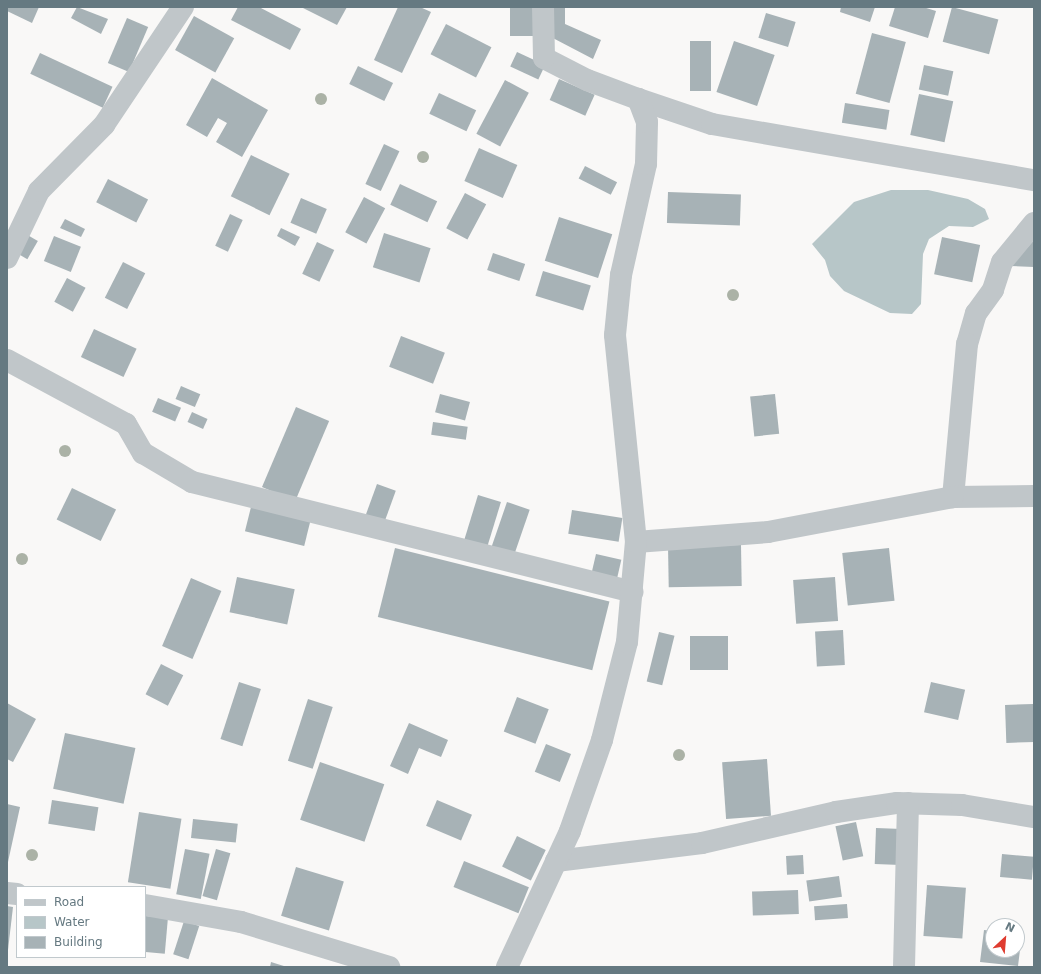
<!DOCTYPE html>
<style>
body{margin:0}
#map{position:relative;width:1041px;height:974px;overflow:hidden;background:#f9f8f7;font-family:"DejaVu Sans",sans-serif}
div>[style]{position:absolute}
.water>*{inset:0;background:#b7c6c8}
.building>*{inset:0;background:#a7b2b6;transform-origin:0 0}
.street>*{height:22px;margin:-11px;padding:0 11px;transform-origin:11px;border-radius:11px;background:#c0c6c9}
.trees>*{width:12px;height:12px;margin:-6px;border-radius:50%;background:#abb2a6}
span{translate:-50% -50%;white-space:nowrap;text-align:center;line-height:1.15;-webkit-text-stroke:4px #fff;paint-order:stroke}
.frame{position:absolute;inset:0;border:8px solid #657981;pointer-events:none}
.legend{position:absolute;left:16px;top:886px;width:130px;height:72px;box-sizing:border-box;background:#fff;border:1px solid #c1c9cd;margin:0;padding:5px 7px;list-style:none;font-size:12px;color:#657981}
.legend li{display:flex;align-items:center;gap:8px;height:20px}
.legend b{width:20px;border:1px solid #c1c9cd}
.north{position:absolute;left:985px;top:918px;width:40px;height:40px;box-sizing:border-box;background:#fff;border:1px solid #c1c9cd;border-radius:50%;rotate:26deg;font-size:11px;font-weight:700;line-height:16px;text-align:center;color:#657981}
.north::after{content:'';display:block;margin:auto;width:14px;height:18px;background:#df3c30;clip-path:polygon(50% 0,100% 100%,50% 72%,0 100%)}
</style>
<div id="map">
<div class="water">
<i style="clip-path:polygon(891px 190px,928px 190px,968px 199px,985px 209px,989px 219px,973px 227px,949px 226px,929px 239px,923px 254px,921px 304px,912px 314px,890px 313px,844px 291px,830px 276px,825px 260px,812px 244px,854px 202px)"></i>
</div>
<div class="building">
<i style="clip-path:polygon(7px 7px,39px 7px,32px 23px,7px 11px)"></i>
<i style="clip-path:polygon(77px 7px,108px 19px,101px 34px,71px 18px)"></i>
<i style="clip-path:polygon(238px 7px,259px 7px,301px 29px,290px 50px,231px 20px)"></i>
<i style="clip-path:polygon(301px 7px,347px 7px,337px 25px)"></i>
<i style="clip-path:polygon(398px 7px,420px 7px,431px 12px,402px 73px,374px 60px)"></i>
<i style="left:510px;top:7px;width:23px;height:29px"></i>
<i style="clip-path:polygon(549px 7px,565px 7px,565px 24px,601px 40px,593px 59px,549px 36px)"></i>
<i style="clip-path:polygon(841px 7px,875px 7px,870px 22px,840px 12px)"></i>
<i style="clip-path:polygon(895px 7px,923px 7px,936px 11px,928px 38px,889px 26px)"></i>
<i style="left:952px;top:7px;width:48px;height:36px;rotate:15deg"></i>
<i style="left:766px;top:13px;width:31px;height:26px;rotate:17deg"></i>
<i style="left:194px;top:16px;width:46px;height:39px;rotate:29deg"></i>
<i style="left:127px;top:18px;width:23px;height:49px;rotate:23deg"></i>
<i style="left:446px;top:24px;width:51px;height:34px;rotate:27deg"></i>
<i style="left:872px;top:33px;width:35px;height:63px;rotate:15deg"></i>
<i style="left:690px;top:41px;width:21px;height:50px"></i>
<i style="left:734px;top:41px;width:43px;height:54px;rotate:19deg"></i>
<i style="left:517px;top:52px;width:31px;height:16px;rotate:25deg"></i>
<i style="left:40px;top:53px;width:80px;height:23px;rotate:25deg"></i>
<i style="left:924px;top:65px;width:30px;height:25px;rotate:12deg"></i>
<i style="left:358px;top:66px;width:39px;height:20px;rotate:26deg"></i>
<i style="clip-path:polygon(212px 78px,268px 110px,242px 157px,216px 142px,227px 123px,218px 118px,207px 137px,186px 125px)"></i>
<i style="left:559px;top:79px;width:39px;height:23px;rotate:24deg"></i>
<i style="left:505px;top:80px;width:27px;height:61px;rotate:28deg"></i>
<i style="left:439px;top:93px;width:41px;height:23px;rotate:25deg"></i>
<i style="left:919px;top:94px;width:35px;height:42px;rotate:12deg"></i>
<i style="left:845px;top:103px;width:45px;height:20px;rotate:9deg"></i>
<i style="left:384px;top:144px;width:17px;height:44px;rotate:25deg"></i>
<i style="left:479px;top:148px;width:42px;height:36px;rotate:24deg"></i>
<i style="left:251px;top:155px;width:43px;height:46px;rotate:26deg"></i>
<i style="left:585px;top:166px;width:36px;height:14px;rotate:27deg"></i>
<i style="left:108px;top:179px;width:45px;height:26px;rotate:27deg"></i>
<i style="left:400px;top:184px;width:41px;height:23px;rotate:25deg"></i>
<i style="left:668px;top:192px;width:73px;height:31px;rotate:2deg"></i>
<i style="left:465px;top:193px;width:24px;height:40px;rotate:28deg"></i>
<i style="left:364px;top:197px;width:24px;height:40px;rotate:28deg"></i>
<i style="left:301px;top:198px;width:28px;height:27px;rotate:23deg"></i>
<i style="left:230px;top:214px;width:14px;height:35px;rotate:25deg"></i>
<i style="left:559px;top:217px;width:56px;height:46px;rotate:18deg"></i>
<i style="clip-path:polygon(65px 219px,85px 229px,81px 237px,60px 228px)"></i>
<i style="clip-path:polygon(281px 228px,300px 237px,295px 246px,277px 236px)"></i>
<i style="left:24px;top:233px;width:16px;height:21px;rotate:30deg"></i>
<i style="left:384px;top:233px;width:49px;height:36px;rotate:18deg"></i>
<i style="left:54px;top:236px;width:29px;height:27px;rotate:22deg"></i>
<i style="left:942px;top:237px;width:39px;height:38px;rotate:12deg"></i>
<i style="clip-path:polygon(1034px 240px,1034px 267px,1011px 266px)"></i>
<i style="left:317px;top:242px;width:19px;height:35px;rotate:25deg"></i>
<i style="left:493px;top:253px;width:34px;height:18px;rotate:19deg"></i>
<i style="left:123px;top:262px;width:25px;height:40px;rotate:27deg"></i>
<i style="left:543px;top:271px;width:50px;height:26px;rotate:17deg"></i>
<i style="left:67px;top:278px;width:21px;height:27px;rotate:28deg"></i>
<i style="left:94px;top:329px;width:47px;height:31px;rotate:25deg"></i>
<i style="left:401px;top:336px;width:47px;height:33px;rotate:21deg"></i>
<i style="left:181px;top:386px;width:21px;height:14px;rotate:23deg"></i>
<i style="left:440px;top:394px;width:31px;height:19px;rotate:15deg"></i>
<i style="left:775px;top:394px;width:40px;height:25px;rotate:84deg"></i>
<i style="left:158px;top:398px;width:25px;height:15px;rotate:23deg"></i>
<i style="left:296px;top:407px;width:36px;height:87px;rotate:23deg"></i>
<i style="left:192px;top:412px;width:17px;height:11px;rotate:24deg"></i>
<i style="left:433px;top:422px;width:35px;height:13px;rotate:8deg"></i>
<i style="left:377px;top:484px;width:20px;height:35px;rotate:20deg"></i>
<i style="left:72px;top:488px;width:49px;height:35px;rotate:26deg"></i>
<i style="left:478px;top:495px;width:24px;height:51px;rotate:17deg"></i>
<i style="left:507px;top:502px;width:24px;height:50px;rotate:19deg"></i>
<i style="left:252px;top:503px;width:61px;height:29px;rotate:14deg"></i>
<i style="left:572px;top:510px;width:51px;height:24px;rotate:9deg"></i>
<i style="left:741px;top:545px;width:41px;height:73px;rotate:89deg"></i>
<i style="left:395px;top:548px;width:221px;height:71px;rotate:14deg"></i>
<i style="left:889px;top:548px;width:53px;height:47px;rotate:84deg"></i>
<i style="left:596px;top:554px;width:26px;height:25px;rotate:13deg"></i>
<i style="left:237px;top:577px;width:59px;height:36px;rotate:12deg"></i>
<i style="left:835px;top:577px;width:44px;height:42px;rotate:86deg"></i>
<i style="left:191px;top:578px;width:33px;height:74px;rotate:23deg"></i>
<i style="left:843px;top:630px;width:35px;height:28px;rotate:87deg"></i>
<i style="left:659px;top:632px;width:16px;height:51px;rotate:14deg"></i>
<i style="left:690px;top:636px;width:38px;height:34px"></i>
<i style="left:161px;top:664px;width:25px;height:34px;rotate:27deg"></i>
<i style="left:239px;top:682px;width:23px;height:60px;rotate:18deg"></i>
<i style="left:931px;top:682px;width:35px;height:31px;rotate:13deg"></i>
<i style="left:517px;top:697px;width:34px;height:37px;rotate:21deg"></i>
<i style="left:308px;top:699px;width:26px;height:65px;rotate:18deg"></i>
<i style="clip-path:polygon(7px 703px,36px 719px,13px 762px,7px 759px)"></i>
<i style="left:1033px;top:704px;width:38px;height:28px;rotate:88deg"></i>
<i style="clip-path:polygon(409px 723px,448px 740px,441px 757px,419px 748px,408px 774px,390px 766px)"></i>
<i style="left:65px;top:733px;width:72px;height:57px;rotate:12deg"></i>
<i style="left:546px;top:744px;width:27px;height:30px;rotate:22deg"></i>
<i style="left:767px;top:759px;width:57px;height:45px;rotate:86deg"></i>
<i style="left:320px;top:762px;width:68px;height:61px;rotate:19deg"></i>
<i style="left:52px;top:800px;width:47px;height:24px;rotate:9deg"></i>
<i style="left:437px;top:800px;width:38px;height:28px;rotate:23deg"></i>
<i style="clip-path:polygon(7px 804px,20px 807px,8px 862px,7px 862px)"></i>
<i style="left:139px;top:812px;width:43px;height:71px;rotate:9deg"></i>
<i style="left:193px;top:819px;width:45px;height:19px;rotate:6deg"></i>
<i style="left:856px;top:822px;width:35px;height:21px;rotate:78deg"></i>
<i style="left:876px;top:828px;width:26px;height:36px;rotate:2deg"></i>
<i style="left:517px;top:836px;width:32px;height:34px;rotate:26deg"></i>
<i style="left:185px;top:849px;width:25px;height:46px;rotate:11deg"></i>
<i style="left:216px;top:849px;width:15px;height:49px;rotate:16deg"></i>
<i style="left:1002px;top:854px;width:32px;height:23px;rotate:5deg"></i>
<i style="left:803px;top:855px;width:19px;height:17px;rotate:87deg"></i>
<i style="left:464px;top:861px;width:70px;height:28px;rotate:22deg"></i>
<i style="left:296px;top:867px;width:50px;height:51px;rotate:17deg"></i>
<i style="left:839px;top:876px;width:21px;height:33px;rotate:82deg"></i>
<i style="left:927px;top:885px;width:39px;height:51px;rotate:4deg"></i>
<i style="left:798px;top:890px;width:24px;height:46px;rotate:88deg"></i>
<i style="left:847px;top:904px;width:14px;height:33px;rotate:86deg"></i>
<i style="clip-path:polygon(7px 906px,13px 907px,8px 950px,7px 950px)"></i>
<i style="left:146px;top:916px;width:22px;height:36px;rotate:5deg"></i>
<i style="left:184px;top:921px;width:16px;height:35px;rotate:18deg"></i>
<i style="clip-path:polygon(984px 930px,993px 931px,993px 950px,1017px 950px,1017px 933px,1022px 934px,1018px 966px,980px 962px)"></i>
<i style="clip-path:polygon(271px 962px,287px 967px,270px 967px)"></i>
</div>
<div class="street">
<i style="left:638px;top:99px;width:78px;rotate:18.7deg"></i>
<i style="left:712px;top:124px;width:327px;rotate:9.9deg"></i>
<i style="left:1034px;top:223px;width:50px;rotate:129.4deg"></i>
<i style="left:1002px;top:262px;width:29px;rotate:108deg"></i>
<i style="left:993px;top:290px;width:29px;rotate:126deg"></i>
<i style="left:976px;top:313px;width:32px;rotate:106deg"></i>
<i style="left:967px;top:344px;width:154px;rotate:95.2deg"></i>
<i style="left:953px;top:497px;width:81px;rotate:-0.7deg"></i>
<i style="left:7px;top:258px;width:74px;rotate:-64.5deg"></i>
<i style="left:39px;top:191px;width:93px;rotate:-45.4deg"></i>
<i style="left:104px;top:125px;width:142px;rotate:-56.2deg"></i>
<i style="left:7px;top:360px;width:135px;rotate:28.3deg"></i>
<i style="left:126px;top:424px;width:34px;rotate:60deg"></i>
<i style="left:143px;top:453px;width:57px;rotate:30.6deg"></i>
<i style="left:192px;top:482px;width:454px;rotate:14deg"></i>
<i style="left:636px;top:542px;width:132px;rotate:-4.3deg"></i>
<i style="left:768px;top:532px;width:188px;rotate:-10.7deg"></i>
<i style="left:556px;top:861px;width:147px;rotate:-7deg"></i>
<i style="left:702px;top:843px;width:138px;rotate:-13deg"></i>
<i style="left:836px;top:812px;width:62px;rotate:-8.4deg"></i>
<i style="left:897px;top:803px;width:65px;rotate:1.8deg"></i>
<i style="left:962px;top:805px;width:73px;rotate:9.5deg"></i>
<i style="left:7px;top:893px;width:10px;rotate:6deg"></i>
<i style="left:145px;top:905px;width:97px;rotate:10deg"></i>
<i style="left:241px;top:922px;width:155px;rotate:16.9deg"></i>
<i style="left:507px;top:967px;width:150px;rotate:-65.1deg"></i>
<i style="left:570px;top:831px;width:96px;rotate:-70.6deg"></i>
<i style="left:602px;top:740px;width:101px;rotate:-75.7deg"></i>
<i style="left:627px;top:642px;width:100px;rotate:-84.9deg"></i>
<i style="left:636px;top:542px;width:208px;rotate:-95.8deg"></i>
<i style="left:615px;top:335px;width:60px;rotate:-84.3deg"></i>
<i style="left:621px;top:275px;width:114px;rotate:-77.3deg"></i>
<i style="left:646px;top:164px;width:42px;rotate:-88.6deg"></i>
<i style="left:647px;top:122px;width:25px;rotate:-111deg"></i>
<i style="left:638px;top:99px;width:54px;rotate:-159.6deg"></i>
<i style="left:587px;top:80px;width:48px;rotate:-152.9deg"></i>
<i style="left:544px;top:58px;width:51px;rotate:-91.1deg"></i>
<i style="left:904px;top:967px;width:164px;rotate:-88.6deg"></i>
</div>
<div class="trees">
<i style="left:321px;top:99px"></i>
<i style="left:423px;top:157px"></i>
<i style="left:733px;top:295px"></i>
<i style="left:65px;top:451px"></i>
<i style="left:22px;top:559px"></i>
<i style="left:679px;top:755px"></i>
<i style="left:32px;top:855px"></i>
</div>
<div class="frame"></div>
<ul class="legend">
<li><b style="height:5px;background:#c0c6c9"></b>Road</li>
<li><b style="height:11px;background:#b7c6c8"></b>Water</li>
<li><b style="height:11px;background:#a7b2b6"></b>Building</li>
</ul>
<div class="north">N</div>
</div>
